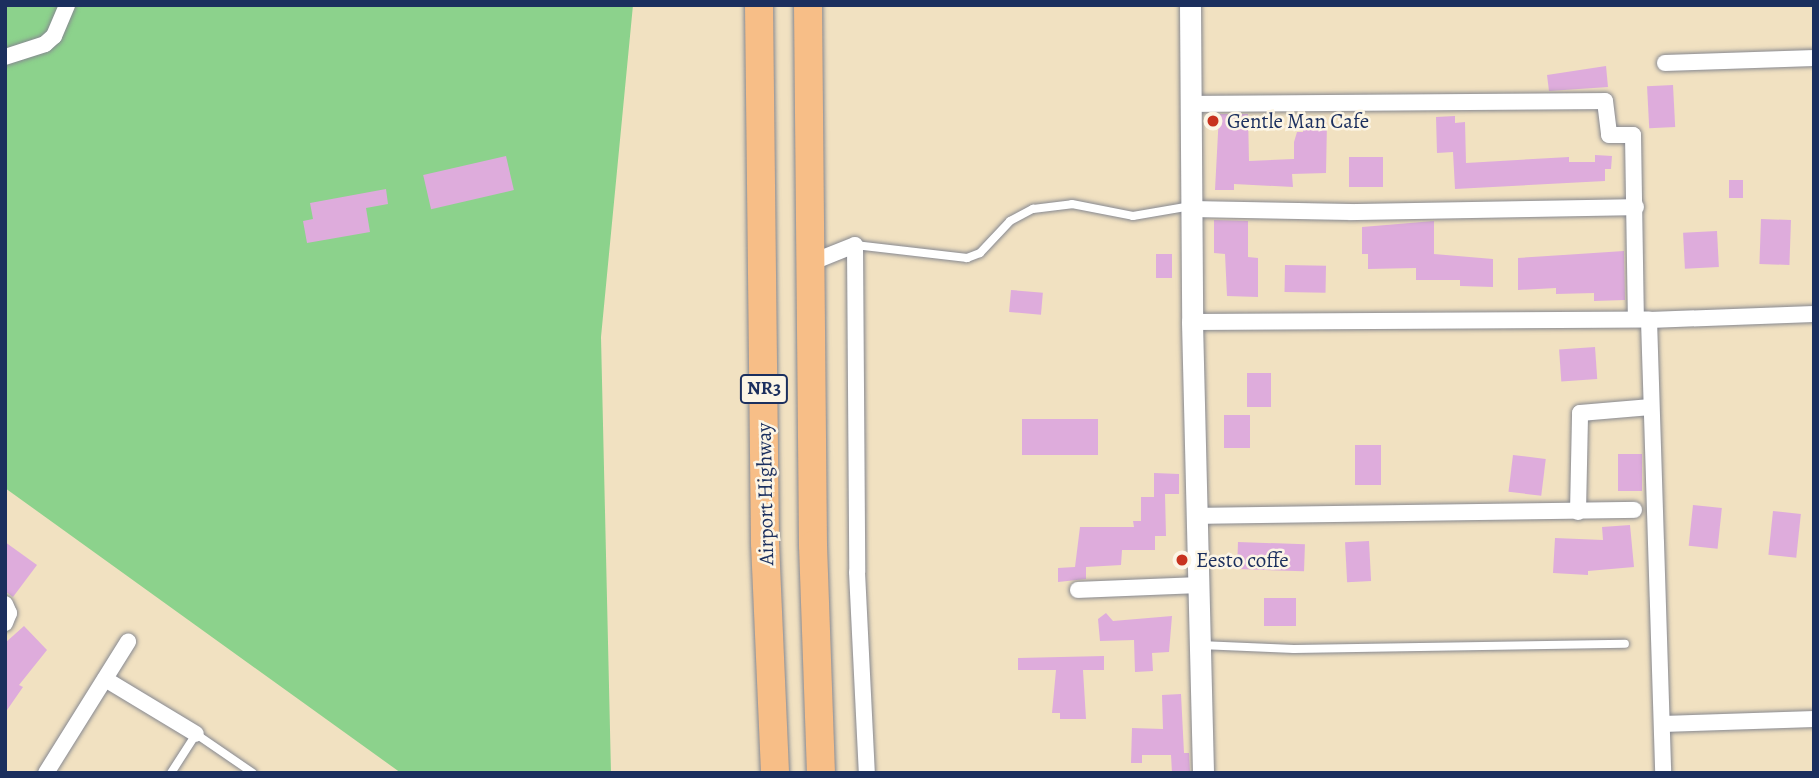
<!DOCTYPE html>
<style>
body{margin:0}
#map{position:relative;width:1819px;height:778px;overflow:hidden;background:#f1e1c1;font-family:Alegreya,serif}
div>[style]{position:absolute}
.green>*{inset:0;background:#8cd28c}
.building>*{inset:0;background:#deacdc;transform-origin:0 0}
.roads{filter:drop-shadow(0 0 2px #868890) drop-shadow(0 0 2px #868890)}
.service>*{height:8px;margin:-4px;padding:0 4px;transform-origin:4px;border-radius:4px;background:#fff}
.minor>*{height:16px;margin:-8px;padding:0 8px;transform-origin:8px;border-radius:8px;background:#fff}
.tertiary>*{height:21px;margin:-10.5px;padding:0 10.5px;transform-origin:10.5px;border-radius:10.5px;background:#fff}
.trunk>*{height:28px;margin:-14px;padding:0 14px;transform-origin:14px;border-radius:14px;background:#f7be87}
.dots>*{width:19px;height:19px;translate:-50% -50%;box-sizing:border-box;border:4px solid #fcf5e5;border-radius:50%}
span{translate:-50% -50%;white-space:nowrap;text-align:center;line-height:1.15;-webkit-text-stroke:5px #fcf5e5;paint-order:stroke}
.shield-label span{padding:2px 5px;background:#fcf5e5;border:2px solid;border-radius:5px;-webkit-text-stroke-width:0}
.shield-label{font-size:19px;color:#1b2f5e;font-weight:700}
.poi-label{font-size:21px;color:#1b2f5e}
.left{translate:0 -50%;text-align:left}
.street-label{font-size:21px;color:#1b2f5e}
.frame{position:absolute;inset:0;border:7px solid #1b2f5e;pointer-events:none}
</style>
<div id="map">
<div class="green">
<i style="clip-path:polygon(5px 5px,633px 5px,601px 337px,611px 773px,401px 773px,5px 488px)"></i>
</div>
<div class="building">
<i style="clip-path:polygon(1606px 66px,1608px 87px,1549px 91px,1547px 75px)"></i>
<i style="left:1673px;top:85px;width:42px;height:26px;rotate:87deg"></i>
<i style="clip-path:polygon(1219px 114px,1248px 114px,1249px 161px,1294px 159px,1294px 142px,1297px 132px,1303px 132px,1303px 122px,1327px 122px,1326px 173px,1292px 174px,1293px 187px,1234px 184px,1234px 190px,1215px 190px)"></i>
<i style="clip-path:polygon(1455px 116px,1455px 123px,1465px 122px,1466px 163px,1569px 157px,1569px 162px,1595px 162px,1595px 155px,1612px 156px,1611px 169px,1605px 169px,1605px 181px,1455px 189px,1453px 152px,1437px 153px,1436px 117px)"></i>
<i style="left:506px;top:156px;width:35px;height:85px;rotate:77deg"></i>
<i style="left:1349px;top:157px;width:34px;height:30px"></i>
<i style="left:1729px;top:180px;width:14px;height:18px"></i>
<i style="clip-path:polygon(386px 189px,388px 204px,366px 208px,370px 232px,307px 243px,303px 221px,313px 219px,310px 203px)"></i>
<i style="left:1761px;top:219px;width:30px;height:45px;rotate:2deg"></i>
<i style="clip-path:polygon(1214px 220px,1248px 221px,1248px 257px,1258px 258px,1258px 297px,1227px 296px,1225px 254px,1214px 253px)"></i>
<i style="clip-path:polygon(1434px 221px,1434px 254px,1493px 259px,1493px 287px,1460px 286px,1460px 280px,1416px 280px,1416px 268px,1368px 269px,1368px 254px,1362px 254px,1362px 227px)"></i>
<i style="left:1717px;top:231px;width:36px;height:34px;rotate:87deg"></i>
<i style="clip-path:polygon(1624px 251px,1625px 300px,1594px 301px,1594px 293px,1556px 294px,1556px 288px,1518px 290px,1518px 258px)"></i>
<i style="left:1156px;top:254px;width:16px;height:24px"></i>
<i style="left:1285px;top:265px;width:41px;height:27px;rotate:1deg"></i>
<i style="left:1011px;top:290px;width:32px;height:22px;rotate:5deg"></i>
<i style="left:1595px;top:347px;width:32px;height:36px;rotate:86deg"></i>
<i style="left:1247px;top:373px;width:24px;height:34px"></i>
<i style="left:1224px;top:415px;width:26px;height:33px"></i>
<i style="left:1098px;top:419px;width:36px;height:76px;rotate:90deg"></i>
<i style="left:1355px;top:445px;width:26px;height:40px"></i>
<i style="left:1618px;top:454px;width:24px;height:37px"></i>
<i style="left:1513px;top:455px;width:33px;height:37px;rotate:7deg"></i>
<i style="clip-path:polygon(1154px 473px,1179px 474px,1179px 494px,1165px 494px,1166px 536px,1155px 536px,1155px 550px,1122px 550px,1121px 565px,1086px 567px,1086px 579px,1058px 582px,1058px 568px,1075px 567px,1080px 527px,1134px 527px,1133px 521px,1141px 521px,1141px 497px,1154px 497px)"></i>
<i style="left:1693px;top:505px;width:29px;height:41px;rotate:6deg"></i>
<i style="left:1773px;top:511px;width:28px;height:44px;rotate:6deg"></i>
<i style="clip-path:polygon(1630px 525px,1634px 567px,1588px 571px,1588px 575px,1553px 573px,1555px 538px,1603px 540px,1602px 527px)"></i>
<i style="left:1369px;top:541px;width:40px;height:24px;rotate:87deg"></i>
<i style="clip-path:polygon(5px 542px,37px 565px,13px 597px,5px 591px)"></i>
<i style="left:1238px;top:542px;width:67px;height:27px;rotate:2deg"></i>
<i style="left:1264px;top:598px;width:32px;height:28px"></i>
<i style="clip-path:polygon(1106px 613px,1113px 621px,1172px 616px,1169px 652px,1152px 653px,1153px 671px,1135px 672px,1134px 640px,1100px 641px,1098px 619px)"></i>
<i style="clip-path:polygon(24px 626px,47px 650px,19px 685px,23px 687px,5px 713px,5px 643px)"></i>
<i style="clip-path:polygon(1104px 656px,1104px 670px,1083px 670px,1086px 719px,1060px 719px,1060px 713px,1052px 713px,1056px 670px,1018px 670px,1018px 658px)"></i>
<i style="clip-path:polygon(1181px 694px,1184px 753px,1189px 753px,1190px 773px,1172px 773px,1171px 755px,1142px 755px,1142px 763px,1131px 763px,1132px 728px,1163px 729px,1162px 695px)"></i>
</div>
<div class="roads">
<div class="service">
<i style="left:855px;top:245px;width:113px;rotate:6.6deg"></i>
<i style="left:967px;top:258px;width:14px;rotate:-21deg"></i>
<i style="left:980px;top:253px;width:44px;rotate:-46.8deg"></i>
<i style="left:1010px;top:221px;width:26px;rotate:-28deg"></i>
<i style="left:1033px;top:209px;width:39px;rotate:-7deg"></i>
<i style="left:1072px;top:204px;width:62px;rotate:11.1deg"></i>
<i style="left:1133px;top:216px;width:59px;rotate:-9.8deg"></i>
<i style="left:1200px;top:645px;width:94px;rotate:2.4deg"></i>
<i style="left:1294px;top:649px;width:331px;rotate:-0.9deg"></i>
<i style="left:171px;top:773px;width:46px;rotate:-57.3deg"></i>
<i style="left:196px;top:734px;width:69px;rotate:34.4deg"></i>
</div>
<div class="minor">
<i style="left:5px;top:57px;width:42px;rotate:-18deg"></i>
<i style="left:45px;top:44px;width:12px;rotate:-42deg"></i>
<i style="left:54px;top:36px;width:34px;rotate:-67deg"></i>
<i style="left:1665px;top:63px;width:149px;rotate:-1.9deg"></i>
<i style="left:1192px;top:104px;width:413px;rotate:-0.4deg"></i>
<i style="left:1605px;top:101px;width:34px;rotate:83deg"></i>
<i style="left:1609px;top:135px;width:24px"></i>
<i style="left:1633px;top:135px;width:184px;rotate:89.1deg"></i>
<i style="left:1191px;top:209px;width:160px;rotate:1.1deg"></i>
<i style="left:1351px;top:212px;width:285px;rotate:-1deg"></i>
<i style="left:810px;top:263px;width:48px;rotate:-21.8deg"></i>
<i style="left:855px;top:245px;width:327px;rotate:89.6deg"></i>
<i style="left:857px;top:572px;width:201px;rotate:87.2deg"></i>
<i style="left:1649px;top:320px;width:453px;rotate:88.2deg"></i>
<i style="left:1192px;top:322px;width:457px;rotate:-0.3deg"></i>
<i style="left:1649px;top:320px;width:165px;rotate:-2.1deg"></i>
<i style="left:1578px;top:512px;width:99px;rotate:-88.8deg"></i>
<i style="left:1580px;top:413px;width:71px;rotate:-4.8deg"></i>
<i style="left:1197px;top:516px;width:437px;rotate:-0.8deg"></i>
<i style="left:1078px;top:590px;width:120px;rotate:-2.4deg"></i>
<i style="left:5px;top:604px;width:10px;rotate:66deg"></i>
<i style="left:9px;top:613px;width:11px;rotate:112deg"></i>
<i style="left:105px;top:679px;width:106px;rotate:31.1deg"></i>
<i style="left:1663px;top:724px;width:151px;rotate:-1.9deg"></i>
<i style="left:46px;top:773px;width:155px;rotate:-58deg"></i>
</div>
<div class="tertiary">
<i style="left:1190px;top:5px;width:317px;rotate:89.6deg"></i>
<i style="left:1192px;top:322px;width:451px;rotate:88.6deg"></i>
</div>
<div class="trunk">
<i style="left:759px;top:5px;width:538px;rotate:89.36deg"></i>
<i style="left:765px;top:543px;width:230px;rotate:87.5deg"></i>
<i style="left:808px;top:5px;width:540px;rotate:89.47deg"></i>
<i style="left:813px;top:545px;width:228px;rotate:88deg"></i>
</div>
</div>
<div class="dots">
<i style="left:1213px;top:121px;background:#c8321e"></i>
<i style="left:1182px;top:560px;background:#c8321e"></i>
</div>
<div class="shield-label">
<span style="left:764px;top:389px">NR3</span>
</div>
<div class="poi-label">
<span class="left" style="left:1227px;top:121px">Gentle Man Cafe</span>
<span class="left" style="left:1196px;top:560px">Eesto coffe</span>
</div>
<div class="street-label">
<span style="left:765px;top:494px;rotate:-91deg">Airport Highway</span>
</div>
<div class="frame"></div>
</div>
